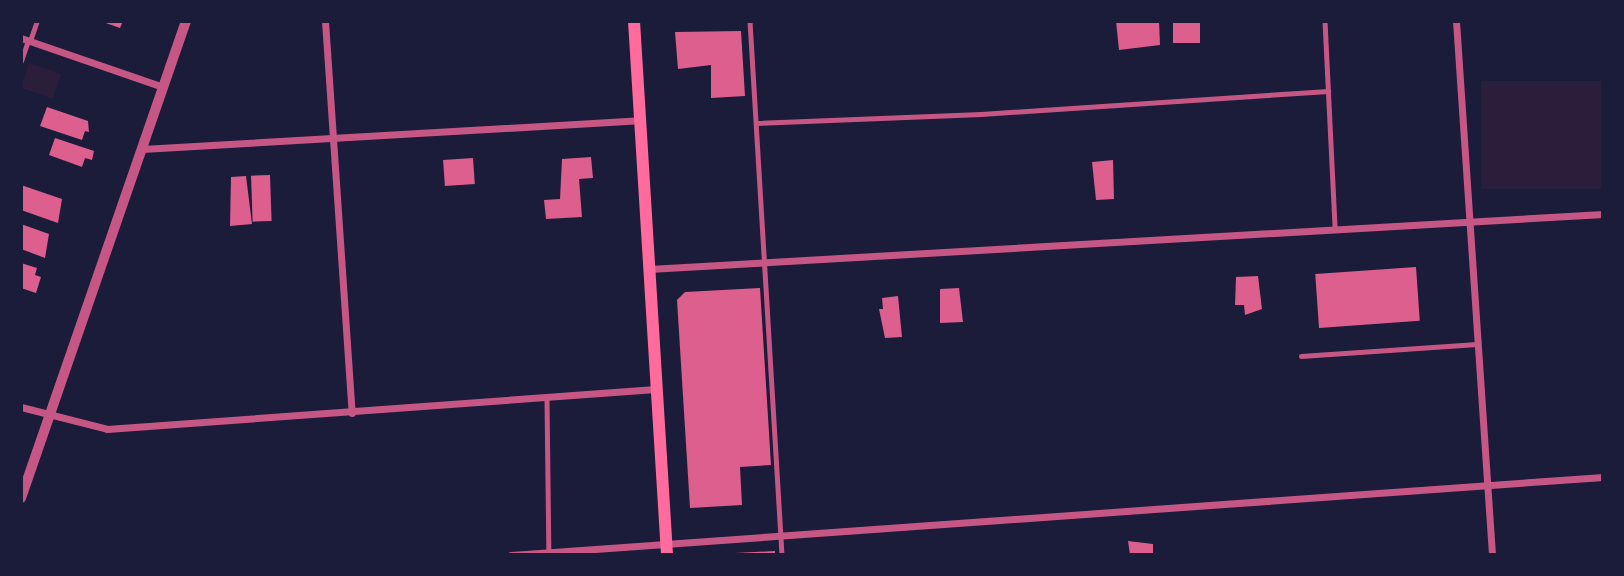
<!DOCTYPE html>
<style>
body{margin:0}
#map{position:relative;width:1624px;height:576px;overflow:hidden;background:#1b1b3a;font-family:Ubuntu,sans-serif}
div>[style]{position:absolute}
.green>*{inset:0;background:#2a1e3b;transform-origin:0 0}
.building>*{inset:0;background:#dd5f8e;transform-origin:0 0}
.service>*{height:4.5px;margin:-2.25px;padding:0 2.25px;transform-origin:2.25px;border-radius:2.25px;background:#c65784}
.minor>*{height:7px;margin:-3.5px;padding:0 3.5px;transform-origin:3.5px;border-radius:3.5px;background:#c65784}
.tertiary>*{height:10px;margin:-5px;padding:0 5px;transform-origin:5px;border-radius:5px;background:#c65784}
.secondary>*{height:12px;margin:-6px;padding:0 6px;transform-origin:6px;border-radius:6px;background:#ff6b9d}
span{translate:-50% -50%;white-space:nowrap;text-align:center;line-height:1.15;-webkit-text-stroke:6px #1b1b3a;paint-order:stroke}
.frame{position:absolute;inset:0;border:23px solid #1b1b3a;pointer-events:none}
</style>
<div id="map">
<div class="green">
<i style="left:29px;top:63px;width:34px;height:26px;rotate:19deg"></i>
<i style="left:1603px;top:81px;width:108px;height:122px;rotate:90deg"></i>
</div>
<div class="building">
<i style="clip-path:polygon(100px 21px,123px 21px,120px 28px)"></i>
<i style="clip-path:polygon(1116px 21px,1159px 21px,1160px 45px,1119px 50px)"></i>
<i style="left:1173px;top:21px;width:27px;height:22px"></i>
<i style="clip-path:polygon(741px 31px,745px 96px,711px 98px,711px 65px,678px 69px,675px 32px)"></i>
<i style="clip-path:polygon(47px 107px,88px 121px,89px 132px,85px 131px,82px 140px,40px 126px)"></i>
<i style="clip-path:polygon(55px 138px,94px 151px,92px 160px,85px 158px,82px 167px,49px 155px)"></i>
<i style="clip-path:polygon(591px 157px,593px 178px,579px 179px,582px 217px,546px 219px,544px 200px,560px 199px,562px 159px)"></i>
<i style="left:473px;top:158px;width:26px;height:30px;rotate:86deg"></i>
<i style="clip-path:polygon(1113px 160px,1114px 199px,1096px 200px,1092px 162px)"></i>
<i style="left:270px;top:175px;width:46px;height:19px;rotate:88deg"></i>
<i style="clip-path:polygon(246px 176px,252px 224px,230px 226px,231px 177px)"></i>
<i style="clip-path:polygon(21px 185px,62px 199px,58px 223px,21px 210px)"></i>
<i style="clip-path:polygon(21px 224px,49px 234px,45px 258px,21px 249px)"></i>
<i style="clip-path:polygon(21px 263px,37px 268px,35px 275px,41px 277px,36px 293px,21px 288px)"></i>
<i style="left:1416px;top:267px;width:54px;height:101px;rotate:86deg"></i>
<i style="clip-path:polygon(1258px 276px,1262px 309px,1245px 315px,1244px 305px,1235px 305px,1236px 277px)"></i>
<i style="clip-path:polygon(760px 288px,771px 465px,740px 467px,742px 505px,690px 508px,677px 300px,685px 292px)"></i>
<i style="clip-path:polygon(959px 288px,963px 322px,940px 323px,940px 289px)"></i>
<i style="clip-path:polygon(898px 296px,902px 337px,885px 338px,879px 309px,883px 309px,882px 298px)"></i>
<i style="clip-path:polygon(1128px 541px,1153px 544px,1153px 555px,1130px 555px)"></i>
<i style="clip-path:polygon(775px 551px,775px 555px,735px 555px,735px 553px)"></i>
</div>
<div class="service">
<i style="left:750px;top:21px;width:535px;rotate:86.57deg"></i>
<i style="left:1325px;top:21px;width:208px;rotate:87.2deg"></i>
<i style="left:30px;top:41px;width:21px;rotate:-71deg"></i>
<i style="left:21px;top:61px;width:21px;rotate:-71deg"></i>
<i style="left:756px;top:123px;width:225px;rotate:-2.3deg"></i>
<i style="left:981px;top:114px;width:348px;rotate:-3.8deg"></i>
<i style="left:1301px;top:356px;width:176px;rotate:-3.9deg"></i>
<i style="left:547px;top:399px;width:155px;rotate:89.3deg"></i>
</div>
<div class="minor">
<i style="left:325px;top:21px;width:393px;rotate:86.1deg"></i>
<i style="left:1456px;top:21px;width:535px;rotate:86.14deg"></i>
<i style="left:21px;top:38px;width:150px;rotate:19deg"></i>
<i style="left:142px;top:149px;width:498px;rotate:-3.3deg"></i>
<i style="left:649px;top:269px;width:956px;rotate:-3.3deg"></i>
<i style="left:21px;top:407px;width:89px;rotate:14.3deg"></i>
<i style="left:107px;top:429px;width:550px;rotate:-4.17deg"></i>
<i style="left:511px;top:555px;width:1095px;rotate:-4.09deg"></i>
</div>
<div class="tertiary">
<i style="left:21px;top:498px;width:505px;rotate:-70.92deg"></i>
</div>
<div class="secondary">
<i style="left:634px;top:21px;width:535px;rotate:86.46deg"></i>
</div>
<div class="frame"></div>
</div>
